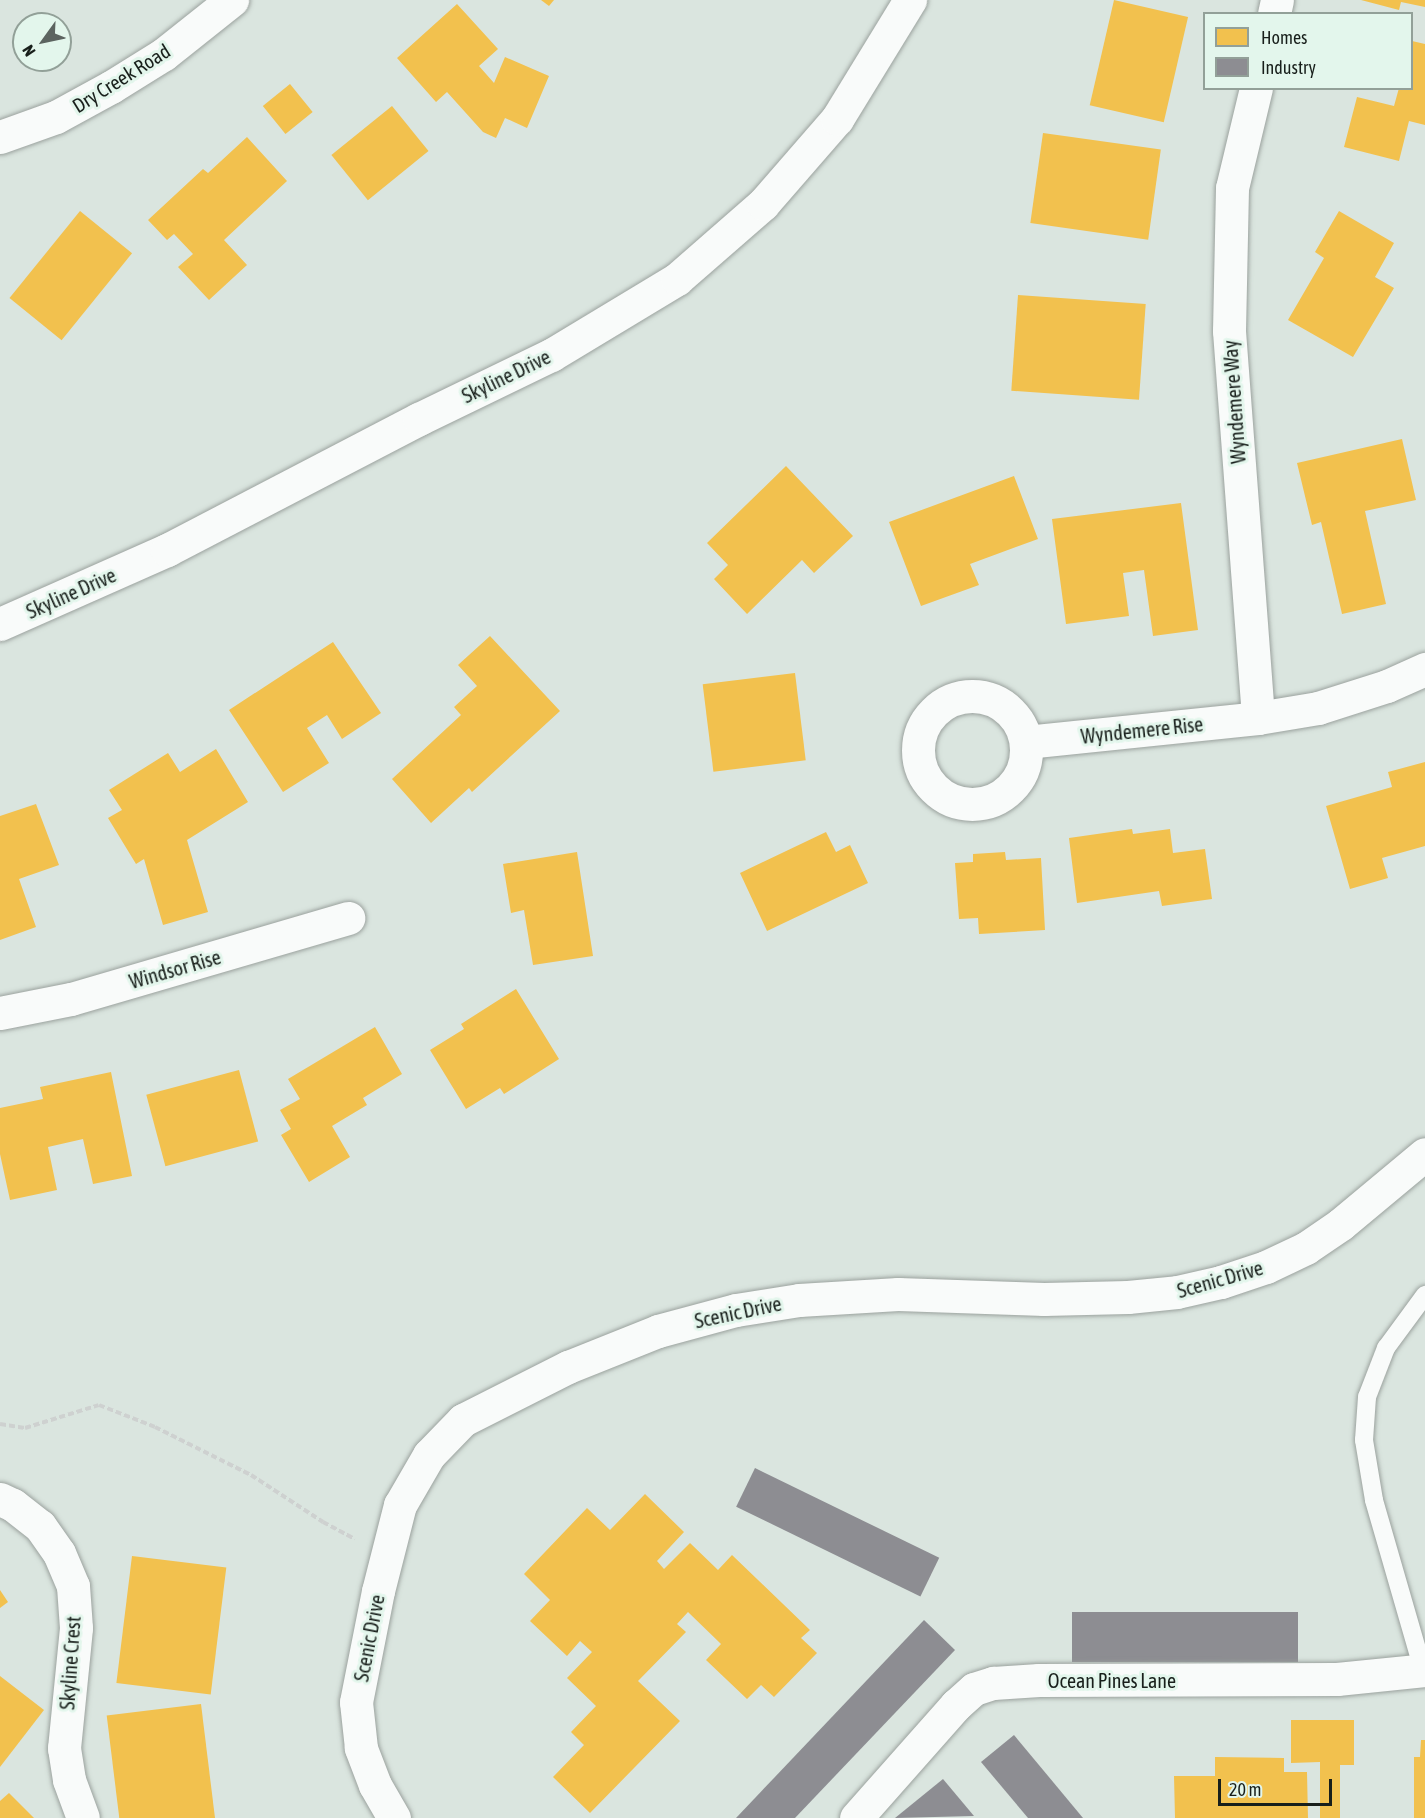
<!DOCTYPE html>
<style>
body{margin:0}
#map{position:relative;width:1425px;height:1818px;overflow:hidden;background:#dae5df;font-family:"Asap Condensed",sans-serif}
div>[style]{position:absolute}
.homes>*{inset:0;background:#f2c14e;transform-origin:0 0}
.industry>*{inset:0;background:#8d8d92;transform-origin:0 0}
.path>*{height:4px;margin-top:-2px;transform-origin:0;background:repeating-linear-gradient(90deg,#ced1d0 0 6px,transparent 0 9px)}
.roads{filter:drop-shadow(0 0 2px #9ba29e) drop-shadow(0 0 2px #9ba29e)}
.service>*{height:18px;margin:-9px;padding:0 9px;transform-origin:9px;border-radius:9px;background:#f9fbfa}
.minor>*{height:33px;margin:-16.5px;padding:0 16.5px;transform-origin:16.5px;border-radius:16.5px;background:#f9fbfa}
.minor>.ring{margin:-16.5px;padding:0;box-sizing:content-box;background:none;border:33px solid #f9fbfa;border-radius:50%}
.tertiary>*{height:33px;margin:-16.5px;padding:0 16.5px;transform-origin:16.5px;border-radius:16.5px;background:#f9fbfa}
span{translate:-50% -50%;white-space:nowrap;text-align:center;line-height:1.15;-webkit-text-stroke:6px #e3f6ec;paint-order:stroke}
.street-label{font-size:20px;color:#181f1b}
.legend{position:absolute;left:1203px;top:12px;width:210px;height:78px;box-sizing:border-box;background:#e3f6ec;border:2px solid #92a098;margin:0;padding:8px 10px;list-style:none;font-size:18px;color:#181f1b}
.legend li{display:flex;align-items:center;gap:12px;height:30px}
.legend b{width:30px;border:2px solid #92a098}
.north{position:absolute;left:12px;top:12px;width:60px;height:60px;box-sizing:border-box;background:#e3f6ec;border:2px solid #92a098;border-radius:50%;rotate:237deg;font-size:16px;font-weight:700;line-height:24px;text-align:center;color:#181f1b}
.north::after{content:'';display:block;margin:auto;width:21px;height:27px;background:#5c6460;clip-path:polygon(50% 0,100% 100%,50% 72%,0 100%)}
.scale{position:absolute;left:1218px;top:1779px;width:114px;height:27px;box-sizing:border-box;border:3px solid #181f1b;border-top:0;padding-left:8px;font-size:18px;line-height:21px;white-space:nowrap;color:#181f1b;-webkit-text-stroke:4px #e3f6ec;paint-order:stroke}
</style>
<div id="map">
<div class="homes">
<i style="clip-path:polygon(541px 0,554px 0,549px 6px)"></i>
<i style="left:1114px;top:0;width:76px;height:108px;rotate:13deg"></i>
<i style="clip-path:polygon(1361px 0,1425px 0,1425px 7px,1401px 2px,1399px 10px)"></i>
<i style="clip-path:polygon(457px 4px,498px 49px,479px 66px,494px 83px,505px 57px,549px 76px,527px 128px,505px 118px,496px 138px,483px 132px,447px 92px,436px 102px,397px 58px)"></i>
<i style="clip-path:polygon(1412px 41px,1425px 44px,1425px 125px,1409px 121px,1399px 161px,1344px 147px,1357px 97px,1394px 106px,1399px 88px,1412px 88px)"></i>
<i style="left:290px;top:84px;width:36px;height:35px;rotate:51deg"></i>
<i style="left:392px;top:106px;width:58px;height:78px;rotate:51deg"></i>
<i style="left:1043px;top:133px;width:119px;height:91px;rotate:8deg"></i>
<i style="clip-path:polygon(247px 137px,287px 181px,224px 240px,247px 265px,209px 300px,178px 267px,193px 254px,174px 234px,167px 240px,148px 220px,203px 169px,208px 173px)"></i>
<i style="left:80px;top:211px;width:67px;height:112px;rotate:39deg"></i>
<i style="clip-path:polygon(1339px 211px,1394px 243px,1375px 277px,1394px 288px,1353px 357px,1288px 320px,1324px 258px,1315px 252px)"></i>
<i style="left:1018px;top:295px;width:128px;height:96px;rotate:4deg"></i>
<i style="clip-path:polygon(1402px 439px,1416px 500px,1365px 511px,1386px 604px,1342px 614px,1321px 522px,1312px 525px,1297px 463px)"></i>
<i style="clip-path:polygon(786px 466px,853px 536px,814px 573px,802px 560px,747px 614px,714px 579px,728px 565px,707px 543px)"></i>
<i style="clip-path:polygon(1014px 476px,1038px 539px,970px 564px,979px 585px,921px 606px,889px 522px)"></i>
<i style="clip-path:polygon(1181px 503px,1198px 630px,1153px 636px,1144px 570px,1123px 573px,1129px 616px,1066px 624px,1052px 519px)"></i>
<i style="clip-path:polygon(490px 636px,560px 711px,472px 792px,469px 788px,431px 823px,392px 779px,461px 715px,454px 707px,477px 686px,458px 665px)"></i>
<i style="clip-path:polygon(333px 642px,381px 713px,342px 739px,327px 715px,307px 728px,329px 763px,283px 792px,229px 710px)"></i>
<i style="left:795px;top:673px;width:88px;height:93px;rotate:83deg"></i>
<i style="clip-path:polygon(216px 749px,248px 802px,187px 840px,208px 912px,163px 925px,144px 859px,136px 864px,108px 818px,122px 810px,109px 790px,168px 753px,180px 772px)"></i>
<i style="clip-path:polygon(1425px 762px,1425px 846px,1382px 858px,1388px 878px,1350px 889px,1326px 806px,1392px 787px,1388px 772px)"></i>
<i style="clip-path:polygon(36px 804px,59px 865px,19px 879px,36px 927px,0 940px,0 816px)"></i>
<i style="clip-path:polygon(1132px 829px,1133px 834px,1170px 829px,1173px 853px,1205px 849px,1212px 899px,1162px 906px,1159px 891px,1077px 903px,1069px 838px)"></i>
<i style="clip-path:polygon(826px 832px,836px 852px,850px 845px,868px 883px,767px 931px,740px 873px)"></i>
<i style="clip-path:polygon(577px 852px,593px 956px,533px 965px,524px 910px,511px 913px,503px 864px)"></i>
<i style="clip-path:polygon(1005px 852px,1006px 860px,1041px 858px,1045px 930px,979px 934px,978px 918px,959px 919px,955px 863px,973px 862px,973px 854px)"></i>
<i style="clip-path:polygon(516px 989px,559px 1059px,504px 1094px,500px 1088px,466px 1109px,430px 1050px,464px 1029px,461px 1024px)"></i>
<i style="clip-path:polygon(375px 1027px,402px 1074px,363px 1098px,367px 1105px,332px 1126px,350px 1157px,309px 1182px,281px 1135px,291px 1129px,280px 1110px,300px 1099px,288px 1079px)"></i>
<i style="left:239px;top:1070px;width:74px;height:96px;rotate:75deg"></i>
<i style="clip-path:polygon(111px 1072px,132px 1176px,93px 1184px,83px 1139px,48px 1147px,57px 1190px,10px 1200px,0 1154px,0 1108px,43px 1099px,40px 1087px)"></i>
<i style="clip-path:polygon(645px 1494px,684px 1532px,657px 1561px,664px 1569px,690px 1543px,718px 1570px,732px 1555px,810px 1630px,801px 1638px,817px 1653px,774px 1697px,761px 1685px,747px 1699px,706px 1660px,721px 1644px,688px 1612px,677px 1624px,686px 1632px,638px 1681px,680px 1721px,590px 1813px,553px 1777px,584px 1745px,571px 1732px,596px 1706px,567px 1678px,592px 1652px,580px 1641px,567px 1656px,530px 1621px,550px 1600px,524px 1574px,587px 1508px,610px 1530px)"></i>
<i style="left:132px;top:1556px;width:95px;height:128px;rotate:7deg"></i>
<i style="clip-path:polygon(0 1590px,8px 1602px,0 1608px)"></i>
<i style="clip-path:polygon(0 1676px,44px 1710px,0 1767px)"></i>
<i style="left:201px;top:1704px;width:115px;height:95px;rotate:83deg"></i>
<i style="clip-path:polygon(1291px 1720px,1354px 1720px,1354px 1765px,1340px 1765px,1340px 1818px,1320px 1818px,1320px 1762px,1291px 1763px)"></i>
<i style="clip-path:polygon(1421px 1740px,1425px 1740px,1425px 1818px,1414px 1818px,1414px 1757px,1420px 1757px)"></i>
<i style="clip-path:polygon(1215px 1757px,1284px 1758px,1284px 1772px,1307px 1772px,1308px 1818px,1175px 1818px,1174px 1776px,1215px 1776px)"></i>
<i style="clip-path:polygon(9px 1793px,34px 1818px,0 1818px,0 1801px)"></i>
</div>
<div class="industry">
<i style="left:755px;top:1468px;width:205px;height:43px;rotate:26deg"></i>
<i style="left:1072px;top:1612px;width:226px;height:50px"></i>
<i style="clip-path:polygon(924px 1620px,955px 1650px,795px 1818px,736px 1818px)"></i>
<i style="clip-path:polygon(1014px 1735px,1083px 1818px,1028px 1818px,981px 1762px)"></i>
<i style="clip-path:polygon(943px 1779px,974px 1816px,895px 1818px)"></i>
</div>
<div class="path">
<i style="left:0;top:1424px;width:25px;rotate:9deg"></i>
<i style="left:25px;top:1428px;width:77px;rotate:-17.3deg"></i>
<i style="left:99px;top:1405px;width:60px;rotate:21.4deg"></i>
<i style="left:155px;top:1427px;width:107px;rotate:26.6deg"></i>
<i style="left:251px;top:1475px;width:86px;rotate:33.1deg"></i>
<i style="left:323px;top:1522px;width:36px;rotate:28deg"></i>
</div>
<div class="roads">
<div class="service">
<i style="left:1423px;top:1670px;width:177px;rotate:-106.1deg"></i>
<i style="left:1374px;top:1500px;width:61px;rotate:-99.5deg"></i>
<i style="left:1364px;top:1440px;width:43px;rotate:-86deg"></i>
<i style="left:1367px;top:1397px;width:53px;rotate:-68.8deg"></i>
<i style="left:1386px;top:1348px;width:66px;rotate:-53.7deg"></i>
</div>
<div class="minor">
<i style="left:1274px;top:14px;width:14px;rotate:-78deg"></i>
<i style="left:1256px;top:88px;width:103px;rotate:103.5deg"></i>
<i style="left:1232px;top:188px;width:143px;rotate:91.2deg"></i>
<i style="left:1229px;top:331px;width:388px;rotate:85.7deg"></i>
<i style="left:0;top:137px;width:59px;rotate:-19.7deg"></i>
<i style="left:56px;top:117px;width:63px;rotate:-28.6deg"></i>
<i style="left:111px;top:87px;width:62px;rotate:-31.9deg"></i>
<i style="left:164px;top:54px;width:87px;rotate:-38.5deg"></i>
<i class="ring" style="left:918px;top:696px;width:75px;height:75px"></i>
<i style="left:1026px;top:742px;width:233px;rotate:-5.9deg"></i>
<i style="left:1258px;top:718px;width:61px;rotate:-9.5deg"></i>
<i style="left:1318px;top:708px;width:72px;rotate:-17.7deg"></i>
<i style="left:1387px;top:686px;width:42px;rotate:-24.1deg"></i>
<i style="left:0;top:1013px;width:72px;rotate:-11.2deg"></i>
<i style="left:71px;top:999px;width:289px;rotate:-16.3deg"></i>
<i style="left:0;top:1499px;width:14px;rotate:25deg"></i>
<i style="left:13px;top:1505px;width:34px;rotate:38deg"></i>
<i style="left:40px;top:1526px;width:33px;rotate:55deg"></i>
<i style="left:59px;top:1553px;width:36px;rotate:67deg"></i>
<i style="left:73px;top:1586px;width:42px;rotate:85.9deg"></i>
<i style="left:76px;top:1628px;width:121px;rotate:95.7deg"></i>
<i style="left:64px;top:1748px;width:32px;rotate:81deg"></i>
<i style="left:69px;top:1780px;width:40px;rotate:69.8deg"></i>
<i style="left:856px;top:1818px;width:151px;rotate:-48.5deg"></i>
<i style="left:956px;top:1705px;width:24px;rotate:-42deg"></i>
<i style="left:974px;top:1689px;width:20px;rotate:-18deg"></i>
<i style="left:993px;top:1683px;width:46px;rotate:-3.7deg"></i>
<i style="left:1039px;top:1680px;width:298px;rotate:-0.2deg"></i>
<i style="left:1337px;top:1679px;width:88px;rotate:-5.8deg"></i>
</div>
<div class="tertiary">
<i style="left:0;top:624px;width:183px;rotate:-23.9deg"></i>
<i style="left:167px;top:550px;width:284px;rotate:-27.5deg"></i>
<i style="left:419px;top:419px;width:147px;rotate:-25.9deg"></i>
<i style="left:551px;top:355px;width:147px;rotate:-31.1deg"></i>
<i style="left:677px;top:279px;width:114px;rotate:-41.1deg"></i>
<i style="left:763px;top:204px;width:113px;rotate:-49deg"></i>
<i style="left:837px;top:119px;width:140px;rotate:-58.5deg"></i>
<i style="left:394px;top:1818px;width:38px;rotate:-120deg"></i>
<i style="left:375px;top:1785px;width:40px;rotate:-111deg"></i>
<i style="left:361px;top:1748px;width:46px;rotate:-96.2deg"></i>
<i style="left:356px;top:1702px;width:113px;rotate:-78.8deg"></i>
<i style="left:378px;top:1591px;width:89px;rotate:-75.7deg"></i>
<i style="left:400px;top:1505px;width:58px;rotate:-59.9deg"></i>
<i style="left:429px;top:1455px;width:49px;rotate:-45.8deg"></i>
<i style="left:463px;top:1420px;width:118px;rotate:-26.8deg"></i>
<i style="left:568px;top:1367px;width:97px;rotate:-21.8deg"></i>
<i style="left:658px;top:1331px;width:81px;rotate:-15.1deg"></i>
<i style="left:736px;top:1310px;width:64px;rotate:-9deg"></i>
<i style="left:799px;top:1300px;width:99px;rotate:-3.5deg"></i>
<i style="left:898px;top:1294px;width:146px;rotate:2deg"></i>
<i style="left:1044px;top:1299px;width:84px;rotate:-1.4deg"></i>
<i style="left:1128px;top:1297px;width:49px;rotate:-5.8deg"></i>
<i style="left:1177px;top:1292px;width:45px;rotate:-12.8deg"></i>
<i style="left:1221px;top:1282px;width:47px;rotate:-18.4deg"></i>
<i style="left:1266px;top:1267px;width:44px;rotate:-25.4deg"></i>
<i style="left:1306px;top:1248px;width:42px;rotate:-34.4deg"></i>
<i style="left:1341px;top:1224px;width:109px;rotate:-39.8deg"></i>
</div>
</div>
<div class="street-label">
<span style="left:121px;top:78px;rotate:-32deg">Dry Creek Road</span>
<span style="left:506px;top:376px;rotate:-26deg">Skyline Drive</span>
<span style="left:1234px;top:402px;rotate:-94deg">Wyndemere Way</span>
<span style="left:71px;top:593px;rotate:-24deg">Skyline Drive</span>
<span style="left:1142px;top:730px;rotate:-6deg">Wyndemere Rise</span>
<span style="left:175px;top:969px;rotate:-16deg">Windsor Rise</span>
<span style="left:1220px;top:1279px;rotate:-16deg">Scenic Drive</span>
<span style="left:738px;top:1312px;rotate:-12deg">Scenic Drive</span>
<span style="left:369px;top:1638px;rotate:-79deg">Scenic Drive</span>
<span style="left:70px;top:1663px;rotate:-86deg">Skyline Crest</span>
<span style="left:1112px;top:1680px">Ocean Pines Lane</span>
</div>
<ul class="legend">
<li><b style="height:16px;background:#f2c14e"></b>Homes</li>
<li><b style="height:16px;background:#8d8d92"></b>Industry</li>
</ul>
<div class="north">N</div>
<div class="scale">20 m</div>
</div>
